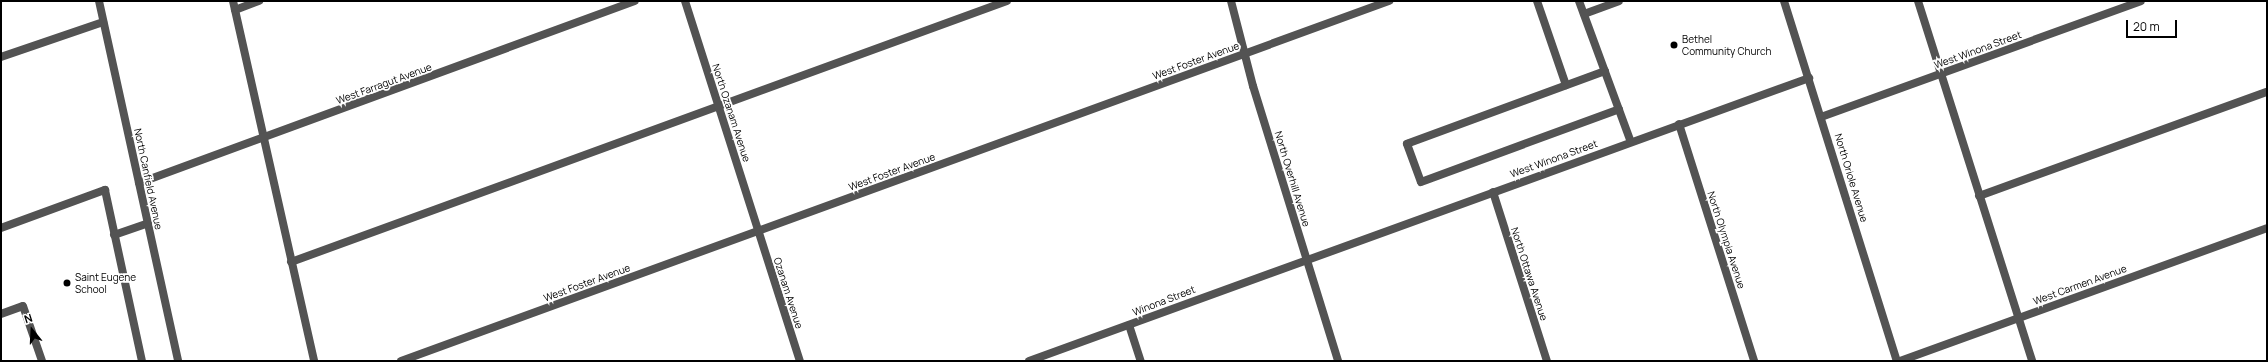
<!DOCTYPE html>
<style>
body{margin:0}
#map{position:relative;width:2268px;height:362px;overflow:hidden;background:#fff;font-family:Manrope,sans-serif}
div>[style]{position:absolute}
.service>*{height:8px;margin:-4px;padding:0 4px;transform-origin:4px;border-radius:4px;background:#535353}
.minor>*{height:8px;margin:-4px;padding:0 4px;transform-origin:4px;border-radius:4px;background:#535353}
.tertiary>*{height:8px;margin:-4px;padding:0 4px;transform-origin:4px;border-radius:4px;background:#535353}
.dots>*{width:11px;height:11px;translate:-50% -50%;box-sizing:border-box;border:2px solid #fff;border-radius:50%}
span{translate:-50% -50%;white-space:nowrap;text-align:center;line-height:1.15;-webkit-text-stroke:3.5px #fff;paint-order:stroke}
.poi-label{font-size:10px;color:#000}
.left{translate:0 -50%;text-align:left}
.street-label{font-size:10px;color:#000}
.frame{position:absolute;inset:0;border:2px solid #000;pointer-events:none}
.north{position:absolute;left:12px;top:310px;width:40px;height:40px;-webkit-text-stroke:3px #fff;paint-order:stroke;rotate:342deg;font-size:11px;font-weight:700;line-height:16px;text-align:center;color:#000}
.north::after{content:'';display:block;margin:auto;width:14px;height:18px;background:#000;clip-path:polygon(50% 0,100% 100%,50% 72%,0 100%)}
.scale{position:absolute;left:2126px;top:20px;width:51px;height:18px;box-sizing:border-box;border:2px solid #000;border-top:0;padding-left:5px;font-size:12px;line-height:14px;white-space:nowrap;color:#000;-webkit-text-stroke:3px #fff;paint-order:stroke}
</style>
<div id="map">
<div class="service">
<i style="left:233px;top:1px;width:369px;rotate:77.3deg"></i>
<i style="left:1537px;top:1px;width:89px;rotate:71deg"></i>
<i style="left:1579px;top:1px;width:150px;rotate:69.8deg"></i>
<i style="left:1918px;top:1px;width:378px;rotate:72.4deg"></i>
<i style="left:235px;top:10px;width:26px;rotate:-21deg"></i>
<i style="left:1584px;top:14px;width:37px;rotate:-20deg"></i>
<i style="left:1605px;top:71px;width:211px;rotate:159.8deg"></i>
<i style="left:1407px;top:144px;width:40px;rotate:69.8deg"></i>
<i style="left:1421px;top:182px;width:211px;rotate:-20.2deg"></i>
<i style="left:1979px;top:196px;width:306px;rotate:-19.9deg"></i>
<i style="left:1px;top:228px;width:111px;rotate:-20.1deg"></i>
<i style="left:105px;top:190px;width:175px;rotate:77.8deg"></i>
<i style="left:114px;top:235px;width:36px;rotate:-19deg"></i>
<i style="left:291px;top:262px;width:762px;rotate:-20.03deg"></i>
<i style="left:1px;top:314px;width:23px;rotate:-20deg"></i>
<i style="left:23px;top:306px;width:58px;rotate:70.9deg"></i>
</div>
<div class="minor">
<i style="left:685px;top:1px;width:378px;rotate:72.3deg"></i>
<i style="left:1231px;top:1px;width:88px;rotate:75.5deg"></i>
<i style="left:1253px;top:86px;width:288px;rotate:72.8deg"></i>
<i style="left:1784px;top:1px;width:377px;rotate:72.6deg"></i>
<i style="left:1px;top:57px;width:108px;rotate:-18.9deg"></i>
<i style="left:1821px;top:117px;width:340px;rotate:-19.9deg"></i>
<i style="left:1679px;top:124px;width:249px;rotate:72.4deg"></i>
<i style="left:139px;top:183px;width:528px;rotate:-20.15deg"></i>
<i style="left:1493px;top:192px;width:177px;rotate:72.3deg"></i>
<i style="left:1129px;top:325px;width:38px;rotate:72deg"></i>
<i style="left:1029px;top:361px;width:830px;rotate:-19.94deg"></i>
<i style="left:1900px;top:361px;width:390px;rotate:-19.9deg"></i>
</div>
<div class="tertiary">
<i style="left:99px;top:1px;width:369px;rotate:77.6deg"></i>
<i style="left:401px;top:361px;width:1052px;rotate:-20.02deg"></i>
</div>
<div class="dots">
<i style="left:1674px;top:45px;background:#000"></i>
<i style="left:67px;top:283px;background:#000"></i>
</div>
<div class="poi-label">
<span class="left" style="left:1682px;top:45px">Bethel<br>Community Church</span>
<span class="left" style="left:75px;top:283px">Saint Eugene<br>School</span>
</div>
<div class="street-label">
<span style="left:1978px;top:50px;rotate:-20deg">West Winona Street</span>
<span style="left:1196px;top:61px;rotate:-20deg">West Foster Avenue</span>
<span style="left:384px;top:84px;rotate:-20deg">West Farragut Avenue</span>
<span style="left:731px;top:113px;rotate:72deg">North Ozanam Avenue</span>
<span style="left:1554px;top:159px;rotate:-20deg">West Winona Street</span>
<span style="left:892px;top:172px;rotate:-20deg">West Foster Avenue</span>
<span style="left:1851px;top:178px;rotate:73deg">North Oriole Avenue</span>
<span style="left:148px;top:179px;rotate:78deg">North Canfield Avenue</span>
<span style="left:1292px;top:179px;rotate:73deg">North Overhill Avenue</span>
<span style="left:1726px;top:240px;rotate:72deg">North Olympia Avenue</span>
<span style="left:1529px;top:274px;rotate:72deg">North Ottawa Avenue</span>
<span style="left:587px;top:283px;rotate:-20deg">West Foster Avenue</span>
<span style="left:2080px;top:285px;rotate:-20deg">West Carmen Avenue</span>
<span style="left:788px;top:293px;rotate:72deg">Ozanam Avenue</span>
<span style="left:1164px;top:301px;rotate:-21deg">Winona Street</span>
</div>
<div class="frame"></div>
<div class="north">N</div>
<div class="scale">20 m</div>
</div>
